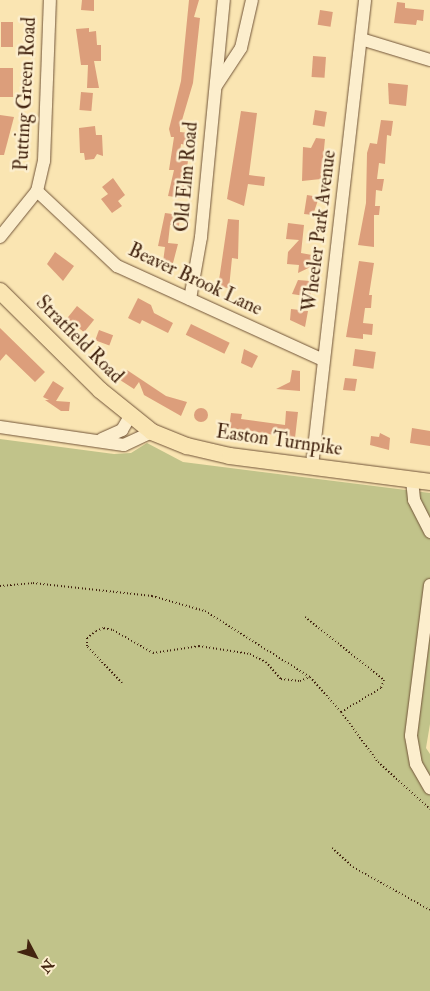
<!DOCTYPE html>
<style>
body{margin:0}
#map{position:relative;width:430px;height:991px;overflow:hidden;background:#fae5b2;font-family:"IM FELL Double Pica",serif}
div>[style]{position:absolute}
.green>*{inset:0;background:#c1c38a}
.building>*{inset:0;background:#dc9e7b;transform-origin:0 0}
.round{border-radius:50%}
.path>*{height:2px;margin-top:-1px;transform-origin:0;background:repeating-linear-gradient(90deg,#432410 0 1px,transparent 0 3.5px)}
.roads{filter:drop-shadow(0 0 1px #715438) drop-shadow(0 0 1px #715438)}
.minor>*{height:12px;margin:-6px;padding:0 6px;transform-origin:6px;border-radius:6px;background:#fceecd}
.major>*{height:16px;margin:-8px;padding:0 8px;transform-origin:8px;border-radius:8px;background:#fae5b2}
span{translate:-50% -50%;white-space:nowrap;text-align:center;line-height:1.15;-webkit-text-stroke:5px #fceecd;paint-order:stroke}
.street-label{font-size:19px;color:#432410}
.north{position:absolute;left:10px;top:931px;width:50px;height:50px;-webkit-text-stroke:4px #fceecd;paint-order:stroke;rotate:130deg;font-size:14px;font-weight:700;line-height:20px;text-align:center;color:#432410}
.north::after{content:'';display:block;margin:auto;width:18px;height:22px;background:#432410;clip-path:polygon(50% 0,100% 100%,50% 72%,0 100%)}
</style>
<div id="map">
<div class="green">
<i style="clip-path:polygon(0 439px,114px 454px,131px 453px,147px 443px,183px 462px,430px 493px,430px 724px,426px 748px,430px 754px,430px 991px,0 991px)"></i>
</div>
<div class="building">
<i style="clip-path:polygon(82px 0,94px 0,94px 11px,81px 10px)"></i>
<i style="clip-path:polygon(189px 0,199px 0,194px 17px,200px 18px,193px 83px,180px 127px,180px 132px,189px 133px,188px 145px,181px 144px,179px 160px,188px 161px,182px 198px,168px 196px,174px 170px,169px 170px,174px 137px,171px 137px,169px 129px,181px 81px)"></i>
<i style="clip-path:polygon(397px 2px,405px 3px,405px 8px,424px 10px,423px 21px,417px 20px,416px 25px,394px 23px)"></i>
<i style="left:320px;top:10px;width:13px;height:15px;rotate:9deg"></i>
<i style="left:1px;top:22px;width:12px;height:25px"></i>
<i style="clip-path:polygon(89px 28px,89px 32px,96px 31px,97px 45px,101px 45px,101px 61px,94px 61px,99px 88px,87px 88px,88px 65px,81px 65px,76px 29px)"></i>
<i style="left:313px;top:56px;width:13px;height:21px;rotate:4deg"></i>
<i style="left:0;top:68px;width:13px;height:29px"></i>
<i style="clip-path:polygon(388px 83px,408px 85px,406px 106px,389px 104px)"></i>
<i style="left:81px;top:92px;width:12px;height:18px;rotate:5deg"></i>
<i style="left:315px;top:110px;width:12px;height:15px;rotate:9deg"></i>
<i style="clip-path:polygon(241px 111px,257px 113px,249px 175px,265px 177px,264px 186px,248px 184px,244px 206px,227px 199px)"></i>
<i style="clip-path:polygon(0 115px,14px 117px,4px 155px,0 155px)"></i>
<i style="clip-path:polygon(381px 120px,393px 121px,391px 136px,387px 135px,385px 164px,379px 163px,377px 179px,384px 179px,382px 191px,376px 190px,375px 206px,380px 206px,379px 215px,374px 215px,374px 247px,358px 245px,366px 203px,367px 153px,370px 143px,377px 144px)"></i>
<i style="clip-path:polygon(95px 126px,96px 135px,102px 135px,103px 156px,97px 154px,94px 159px,85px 160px,84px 153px,80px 153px,79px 128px)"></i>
<i style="clip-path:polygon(316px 138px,325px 139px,321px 179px,302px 181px,303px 147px,311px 148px)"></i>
<i style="clip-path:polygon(113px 178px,125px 195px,118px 201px,122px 206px,112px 213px,101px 199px,108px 194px,102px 187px)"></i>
<i style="clip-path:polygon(307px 195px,319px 197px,313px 215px,304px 214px)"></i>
<i style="clip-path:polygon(165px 213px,180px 215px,179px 226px,170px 225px,168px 243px,178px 244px,173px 263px,163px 262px,165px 247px,158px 246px)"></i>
<i style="clip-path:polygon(228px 219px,239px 220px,238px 259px,232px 258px,229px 288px,218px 287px)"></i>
<i style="clip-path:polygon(288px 223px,304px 225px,301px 253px,312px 255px,311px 261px,321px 262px,298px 273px,299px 265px,287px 264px,288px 252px,299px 240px,286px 239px)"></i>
<i style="clip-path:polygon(55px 252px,74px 266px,63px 281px,47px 264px)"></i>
<i style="clip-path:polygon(359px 261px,374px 263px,369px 295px,372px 295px,371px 308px,365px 308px,363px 323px,373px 324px,372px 335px,363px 334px,363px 339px,346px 337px)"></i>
<i style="clip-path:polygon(298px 280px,310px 281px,311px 297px,292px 294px)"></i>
<i style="clip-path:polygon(138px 298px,151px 305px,154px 313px,173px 323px,168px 333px,142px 320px,140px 324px,128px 318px)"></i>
<i style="left:77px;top:306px;width:22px;height:16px;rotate:39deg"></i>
<i style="clip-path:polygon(291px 309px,308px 311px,305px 327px,290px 320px)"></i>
<i style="left:191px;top:324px;width:43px;height:12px;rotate:26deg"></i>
<i style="clip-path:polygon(0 328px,45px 372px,35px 382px,6px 354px,0 361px)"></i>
<i style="left:99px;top:330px;width:15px;height:11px;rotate:20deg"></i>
<i style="clip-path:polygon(244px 349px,258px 356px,252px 368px,241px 363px)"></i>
<i style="left:355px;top:349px;width:21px;height:17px;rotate:8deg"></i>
<i style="clip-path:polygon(127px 370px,166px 396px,187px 402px,181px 416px,144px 395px,139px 382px,134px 389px,120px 380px)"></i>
<i style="clip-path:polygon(292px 370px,300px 371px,300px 391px,276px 389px,290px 382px)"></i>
<i style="clip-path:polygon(345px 378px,357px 379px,355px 391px,343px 390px)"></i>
<i style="clip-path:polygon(53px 381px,64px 388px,56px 401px,70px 402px,69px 411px,61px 411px,45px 400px,49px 400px,43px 397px)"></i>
<i class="round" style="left:194px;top:408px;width:14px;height:14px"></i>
<i style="clip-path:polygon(286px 411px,298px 412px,295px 438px,229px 428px,231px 413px,242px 414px,241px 419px,285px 425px)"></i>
<i style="clip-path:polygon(412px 428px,430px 431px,430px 446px,410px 443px)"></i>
<i style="clip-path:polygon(380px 433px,390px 438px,389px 450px,370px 445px,371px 436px,379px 437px)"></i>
</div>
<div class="path">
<i style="left:0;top:586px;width:33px;rotate:-5deg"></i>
<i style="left:33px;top:583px;width:120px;rotate:6.2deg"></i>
<i style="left:152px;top:596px;width:55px;rotate:15.8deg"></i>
<i style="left:205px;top:611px;width:124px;rotate:32.2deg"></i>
<i style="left:310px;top:677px;width:47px;rotate:48.5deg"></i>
<i style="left:341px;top:712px;width:62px;rotate:53.5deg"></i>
<i style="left:378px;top:762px;width:70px;rotate:42.1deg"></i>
<i style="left:305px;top:617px;width:101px;rotate:38.6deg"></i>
<i style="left:384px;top:680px;width:9px;rotate:111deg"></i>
<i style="left:381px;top:688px;width:47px;rotate:149deg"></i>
<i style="left:122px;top:683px;width:51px;rotate:-133.4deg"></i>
<i style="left:87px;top:646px;width:8px;rotate:-90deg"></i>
<i style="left:87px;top:638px;width:11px;rotate:-38deg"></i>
<i style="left:96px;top:631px;width:9px;rotate:-21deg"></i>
<i style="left:104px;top:628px;width:9px;rotate:13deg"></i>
<i style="left:113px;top:630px;width:46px;rotate:29.9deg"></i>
<i style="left:153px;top:653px;width:47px;rotate:-8.7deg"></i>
<i style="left:199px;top:646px;width:52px;rotate:8.9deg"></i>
<i style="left:250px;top:654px;width:18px;rotate:27deg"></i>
<i style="left:266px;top:662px;width:23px;rotate:49deg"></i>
<i style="left:281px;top:679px;width:19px;rotate:6deg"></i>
<i style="left:300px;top:681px;width:11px;rotate:-22deg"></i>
<i style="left:332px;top:848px;width:28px;rotate:42deg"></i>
<i style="left:353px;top:867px;width:88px;rotate:29.2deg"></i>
</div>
<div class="roads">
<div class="minor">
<i style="left:361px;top:39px;width:72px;rotate:16.9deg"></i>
<i style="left:216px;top:86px;width:45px;rotate:-56.7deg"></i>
<i style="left:241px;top:48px;width:49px;rotate:-77.1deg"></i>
<i style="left:37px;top:191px;width:110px;rotate:43.2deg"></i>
<i style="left:117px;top:266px;width:226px;rotate:24.5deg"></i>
<i style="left:0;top:237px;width:59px;rotate:-51.2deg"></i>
<i style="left:37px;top:191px;width:31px;rotate:-77deg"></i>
<i style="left:44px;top:161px;width:161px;rotate:-87.9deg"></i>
<i style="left:190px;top:299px;width:63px;rotate:-79.9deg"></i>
<i style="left:201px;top:237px;width:238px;rotate:-84.5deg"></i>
<i style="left:0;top:427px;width:125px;rotate:8.3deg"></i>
<i style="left:124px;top:445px;width:31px;rotate:-25deg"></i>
<i style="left:102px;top:439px;width:22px;rotate:-24deg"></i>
<i style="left:122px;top:430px;width:16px;rotate:-60deg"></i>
<i style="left:312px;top:466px;width:469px;rotate:-83.5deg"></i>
<i style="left:412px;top:480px;width:20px;rotate:84deg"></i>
<i style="left:414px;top:500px;width:36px;rotate:63deg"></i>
<i style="left:430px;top:585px;width:152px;rotate:97.2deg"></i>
<i style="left:411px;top:736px;width:28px;rotate:80deg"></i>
<i style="left:416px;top:764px;width:28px;rotate:60deg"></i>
</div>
<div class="major">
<i style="left:0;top:291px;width:141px;rotate:44.7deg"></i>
<i style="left:100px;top:390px;width:67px;rotate:38.9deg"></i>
<i style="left:152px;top:432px;width:38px;rotate:22deg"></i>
<i style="left:187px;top:446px;width:44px;rotate:13.1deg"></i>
<i style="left:230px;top:456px;width:202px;rotate:7.4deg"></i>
</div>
</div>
<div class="street-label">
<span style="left:26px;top:94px;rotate:-87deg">Putting Green Road</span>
<span style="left:187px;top:177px;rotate:-85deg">Old Elm Road</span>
<span style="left:320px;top:231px;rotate:-83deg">Wheeler Park Avenue</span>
<span style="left:195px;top:280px;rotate:25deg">Beaver Brook Lane</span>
<span style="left:79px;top:340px;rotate:45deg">Stratfield Road</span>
<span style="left:279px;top:441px;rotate:8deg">Easton Turnpike</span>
</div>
<div class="north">N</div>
</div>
